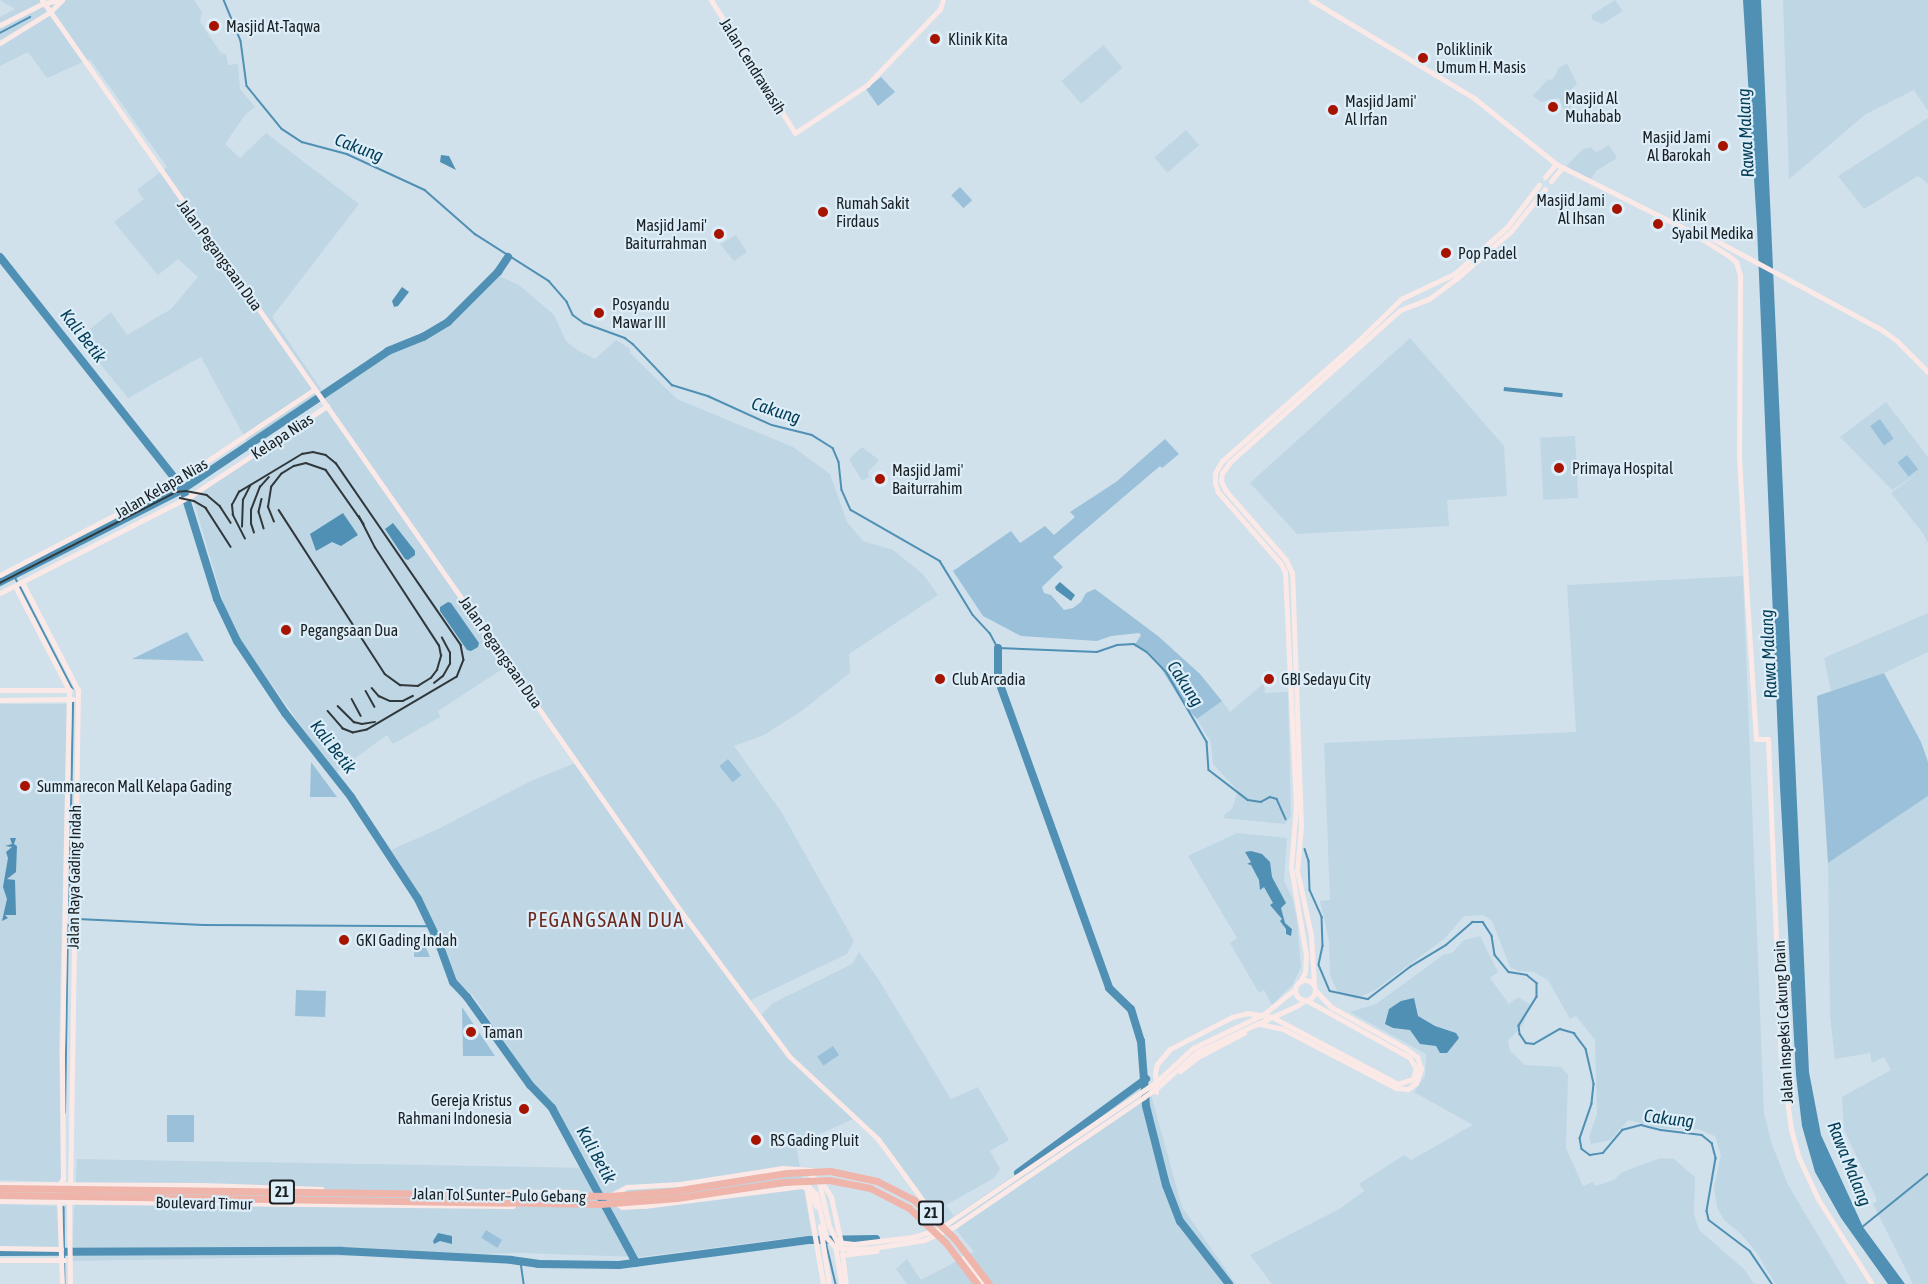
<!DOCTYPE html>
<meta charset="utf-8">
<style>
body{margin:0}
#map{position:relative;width:1928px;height:1284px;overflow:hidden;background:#d1e1eb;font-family:"Asap Condensed",sans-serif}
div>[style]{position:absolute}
.built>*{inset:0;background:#bfd6e4;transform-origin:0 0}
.green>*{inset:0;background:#9ac1d9;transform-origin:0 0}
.water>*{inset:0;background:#4f90b4;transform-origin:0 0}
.stream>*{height:1.5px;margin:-0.75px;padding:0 0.75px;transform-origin:0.75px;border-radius:0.75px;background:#4f90b4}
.river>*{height:8px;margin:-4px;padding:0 4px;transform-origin:4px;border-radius:4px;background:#4f90b4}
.secondary>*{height:5px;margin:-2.5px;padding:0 2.5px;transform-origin:2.5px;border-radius:2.5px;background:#fae9e6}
.secondary>.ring{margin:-2.5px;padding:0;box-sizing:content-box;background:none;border:5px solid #fae9e6;border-radius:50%}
.highway>*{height:7px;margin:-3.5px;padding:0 3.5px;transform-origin:3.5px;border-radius:3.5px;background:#efb5aa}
.tram>*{height:1.5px;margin:-0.75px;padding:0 0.75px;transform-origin:0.75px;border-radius:0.75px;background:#30383b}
.dots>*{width:16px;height:16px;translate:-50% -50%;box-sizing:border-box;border:3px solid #deeef9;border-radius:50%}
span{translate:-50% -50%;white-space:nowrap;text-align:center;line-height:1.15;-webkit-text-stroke:4.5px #deeef9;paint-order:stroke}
.shield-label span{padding:2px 4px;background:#deeef9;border:2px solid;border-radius:4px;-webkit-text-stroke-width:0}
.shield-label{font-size:15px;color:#191f22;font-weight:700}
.poi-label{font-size:16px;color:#191f22}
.left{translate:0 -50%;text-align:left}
.right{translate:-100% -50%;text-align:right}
.street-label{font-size:16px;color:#191f22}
.water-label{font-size:18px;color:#033d56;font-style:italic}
.quarter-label{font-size:20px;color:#6c281d;letter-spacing:1.5px}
</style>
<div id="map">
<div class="built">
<i style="clip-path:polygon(0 0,194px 0,202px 12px,200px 22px,221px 53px,226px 54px,228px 65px,238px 64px,240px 89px,255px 107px,245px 115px,225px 144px,240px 158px,266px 133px,359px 204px,272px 317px,323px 392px,388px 347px,417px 337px,453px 317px,495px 274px,519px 285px,554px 315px,566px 341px,577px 350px,595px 359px,616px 340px,630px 349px,630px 353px,677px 399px,793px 447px,830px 474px,847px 522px,863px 541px,893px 550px,923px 574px,938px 595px,849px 654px,850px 673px,800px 712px,764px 735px,734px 746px,782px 813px,854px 941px,847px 954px,751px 1000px,761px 1015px,773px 1003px,852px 964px,859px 952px,877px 977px,951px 1099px,978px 1087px,1009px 1140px,990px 1151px,1000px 1169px,994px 1178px,946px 1205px,954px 1216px,1148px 1084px,1182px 1207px,1236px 1284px,907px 1284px,896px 1269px,907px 1259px,921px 1280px,974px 1252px,957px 1231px,938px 1220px,884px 1147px,853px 1119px,796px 1145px,812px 1235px,640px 1257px,521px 1253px,71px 1261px,77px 1159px,591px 1168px,472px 994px,456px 982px,420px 895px,391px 850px,438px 829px,531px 781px,575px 763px,507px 666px,438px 711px,440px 717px,393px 744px,387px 735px,335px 773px,245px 647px,226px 612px,192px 495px,327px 407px,319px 396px,249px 445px,201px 357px,128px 398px,79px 338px,111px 312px,127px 335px,171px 309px,198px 277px,178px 259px,158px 275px,114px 222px,144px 199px,137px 190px,167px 167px,90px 59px,47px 78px,28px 52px,0 66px,0 17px,15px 9px)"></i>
<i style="clip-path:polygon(1615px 0,1623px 11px,1602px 24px,1593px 20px,1591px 15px)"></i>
<i style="clip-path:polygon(1783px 0,1928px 0,1928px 111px,1914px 90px,1866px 114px,1789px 179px)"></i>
<i style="left:1103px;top:45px;width:30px;height:55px;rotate:49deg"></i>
<i style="clip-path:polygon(1567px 63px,1577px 84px,1565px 95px,1574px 112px,1567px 118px,1559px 98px,1541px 102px,1533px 96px,1548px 79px,1552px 80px,1559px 68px)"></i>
<i style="clip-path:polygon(1928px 118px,1928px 184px,1918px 176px,1864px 209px,1838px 176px)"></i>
<i style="left:1186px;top:130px;width:20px;height:42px;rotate:49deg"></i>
<i style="clip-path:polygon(1609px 145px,1617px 158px,1596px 171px,1590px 180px,1566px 166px,1583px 149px,1591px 147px,1595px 152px,1599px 151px)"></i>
<i style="clip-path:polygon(736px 235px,747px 252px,734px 261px,720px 244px)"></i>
<i style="clip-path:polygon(1410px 338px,1504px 446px,1507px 496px,1447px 500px,1449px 526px,1297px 534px,1250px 483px)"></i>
<i style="clip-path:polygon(1886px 402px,1928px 457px,1928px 543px,1922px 532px,1891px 493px,1916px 475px,1892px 490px,1840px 437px)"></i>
<i style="left:1575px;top:436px;width:62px;height:35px;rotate:87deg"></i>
<i style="clip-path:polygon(862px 447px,879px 460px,868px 472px,869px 477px,862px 481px,849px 459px)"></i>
<i style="clip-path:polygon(1743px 576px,1764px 1113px,1772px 1144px,1787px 1183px,1847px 1284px,1775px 1284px,1757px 1253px,1741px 1234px,1724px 1220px,1717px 1207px,1714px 1187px,1721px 1155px,1715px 1136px,1698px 1129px,1666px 1129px,1628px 1120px,1611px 1140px,1591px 1144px,1589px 1137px,1597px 1114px,1595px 1040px,1576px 1016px,1570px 1019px,1548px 980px,1534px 972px,1518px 971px,1510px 967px,1492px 921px,1483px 915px,1464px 916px,1444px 939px,1375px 990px,1356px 999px,1338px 993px,1330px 975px,1329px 941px,1320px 901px,1330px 900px,1324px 743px,1576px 732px,1567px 585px)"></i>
<i style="clip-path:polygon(1928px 613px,1928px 652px,1884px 673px,1831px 691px,1824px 658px)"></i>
<i style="clip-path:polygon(1264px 683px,1265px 693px,1288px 692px,1291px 816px,1285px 824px,1224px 818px,1225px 814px,1232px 809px,1238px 791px,1213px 764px,1211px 742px,1197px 719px,1222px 701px,1230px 712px)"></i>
<i style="clip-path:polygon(0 704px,67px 704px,59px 1051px,61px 1177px,58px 1182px,0 1180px)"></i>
<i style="clip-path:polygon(1928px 796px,1928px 1284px,1913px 1284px,1873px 1204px,1877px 1201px,1875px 1195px,1844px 1130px,1842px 1097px,1891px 1070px,1884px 1057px,1872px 1063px,1870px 1053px,1835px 1059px,1830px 1015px,1828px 863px)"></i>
<i style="clip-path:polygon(1237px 833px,1287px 838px,1284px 881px,1292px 897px,1297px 920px,1301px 967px,1293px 984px,1272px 1005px,1264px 990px,1259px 993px,1230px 943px,1237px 938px,1188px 856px)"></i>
<i style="clip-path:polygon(1480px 936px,1498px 972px,1490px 978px,1509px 1004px,1518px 997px,1531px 1005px,1522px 1026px,1508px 1041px,1510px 1051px,1525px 1065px,1561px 1067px,1568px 1075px,1566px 1148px,1583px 1186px,1593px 1182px,1595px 1186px,1614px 1180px,1622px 1172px,1661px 1158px,1674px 1159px,1695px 1177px,1694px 1214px,1699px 1230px,1745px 1270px,1754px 1284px,1272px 1284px,1250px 1255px,1341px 1208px,1364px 1191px,1359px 1184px,1404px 1155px,1411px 1160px,1473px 1125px,1414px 1092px,1425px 1076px,1426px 1054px,1350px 1012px,1376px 1004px,1443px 955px,1452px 953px,1464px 940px)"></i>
<i style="left:0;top:1204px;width:66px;height:42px;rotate:2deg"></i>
</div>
<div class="green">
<i style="clip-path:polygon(881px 77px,895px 92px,878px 106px,866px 89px)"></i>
<i style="left:960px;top:187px;width:18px;height:12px;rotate:47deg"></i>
<i style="left:1880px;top:419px;width:24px;height:12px;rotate:55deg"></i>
<i style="clip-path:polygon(1165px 439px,1179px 454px,1162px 468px,1160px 466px,1053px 557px,1063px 567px,1042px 587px,1044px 593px,1051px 595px,1064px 610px,1073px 608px,1081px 602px,1086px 593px,1095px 589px,1158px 636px,1200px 674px,1222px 701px,1197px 719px,1184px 705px,1157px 662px,1148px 652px,1134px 646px,1141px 635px,1139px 633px,1111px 636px,1097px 641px,1021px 636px,983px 616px,953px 571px,1011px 531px,1020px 543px,1045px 526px,1054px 535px,1075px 517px,1070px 512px,1116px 482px)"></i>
<i style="left:1907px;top:455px;width:18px;height:12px;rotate:52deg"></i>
<i style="clip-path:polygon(187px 632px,204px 661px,132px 659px)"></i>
<i style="clip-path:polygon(1884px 673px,1921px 742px,1928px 762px,1928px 796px,1828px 863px,1817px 696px)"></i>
<i style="left:728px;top:759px;width:21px;height:11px;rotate:51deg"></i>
<i style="clip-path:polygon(311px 762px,337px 797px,310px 797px)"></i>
<i style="clip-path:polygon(415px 936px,421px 936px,430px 957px,414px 957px)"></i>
<i style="left:296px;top:990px;width:30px;height:26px;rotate:2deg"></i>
<i style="clip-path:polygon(462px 1007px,495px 1056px,463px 1056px)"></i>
<i style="left:833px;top:1046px;width:11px;height:19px;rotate:56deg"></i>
<i style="left:167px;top:1115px;width:27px;height:27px"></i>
<i style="left:486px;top:1230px;width:19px;height:9px;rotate:32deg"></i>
</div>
<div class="water">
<i style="clip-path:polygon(1743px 0,1761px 0,1809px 1072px,1821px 1135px,1863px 1227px,1905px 1284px,1888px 1284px,1841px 1218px,1815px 1172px,1802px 1126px,1796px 1075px,1780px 787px,1757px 227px)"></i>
<i style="clip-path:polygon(441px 155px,449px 156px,456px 170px,440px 162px)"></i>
<i style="clip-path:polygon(402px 287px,409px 292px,398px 306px,394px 307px,392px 301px)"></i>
<i style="left:1504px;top:387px;width:59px;height:4px;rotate:6deg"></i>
<i style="clip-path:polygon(343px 513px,358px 535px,341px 546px,332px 542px,316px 551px,310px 534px)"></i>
<i style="clip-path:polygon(393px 523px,415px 551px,415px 555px,408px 560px,405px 559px,385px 529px)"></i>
<i style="clip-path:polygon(1060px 582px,1075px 595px,1071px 601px,1056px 590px,1055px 587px)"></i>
<i style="clip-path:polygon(448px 602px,451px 603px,479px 643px,478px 647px,471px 651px,467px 650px,440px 611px,440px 607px)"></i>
<i style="clip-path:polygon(10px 838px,16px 838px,14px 844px,17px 846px,16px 872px,7px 879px,15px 880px,16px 915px,5px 915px,8px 918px,2px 921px,7px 899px,3px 887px,8px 858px,6px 852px,12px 847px,5px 846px,12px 844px)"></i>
<i style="clip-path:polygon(1251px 851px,1262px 854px,1270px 862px,1272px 877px,1286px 903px,1281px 908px,1285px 923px,1292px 929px,1291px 936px,1286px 934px,1286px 929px,1280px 921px,1282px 919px,1270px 905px,1273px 903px,1264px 887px,1260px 890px,1259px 880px,1251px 865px,1247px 864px,1251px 862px,1245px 852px)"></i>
<i style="clip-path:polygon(1414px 998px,1418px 1016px,1435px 1026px,1456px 1033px,1459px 1038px,1447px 1053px,1440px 1053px,1436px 1046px,1420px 1044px,1410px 1030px,1393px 1028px,1385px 1024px,1389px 1009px,1401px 1001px)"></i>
<i style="clip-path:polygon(438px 1233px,452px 1236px,452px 1244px,440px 1241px,434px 1244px,433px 1241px)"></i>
</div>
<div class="stream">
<i style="left:224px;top:0;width:44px;rotate:67.5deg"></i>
<i style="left:241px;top:41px;width:45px;rotate:82.4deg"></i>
<i style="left:247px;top:86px;width:55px;rotate:50.9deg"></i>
<i style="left:282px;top:129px;width:24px;rotate:33deg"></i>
<i style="left:302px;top:142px;width:47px;rotate:14.9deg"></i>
<i style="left:347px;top:154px;width:86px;rotate:24.8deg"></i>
<i style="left:425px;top:190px;width:67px;rotate:41.3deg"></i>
<i style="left:475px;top:234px;width:88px;rotate:32.4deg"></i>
<i style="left:549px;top:281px;width:28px;rotate:49deg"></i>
<i style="left:567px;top:302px;width:14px;rotate:65deg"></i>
<i style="left:573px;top:315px;width:14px;rotate:36deg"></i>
<i style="left:584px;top:323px;width:44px;rotate:20.1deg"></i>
<i style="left:625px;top:338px;width:10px;rotate:37deg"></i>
<i style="left:633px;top:344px;width:57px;rotate:46.4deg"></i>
<i style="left:672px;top:385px;width:38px;rotate:17deg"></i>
<i style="left:708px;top:396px;width:70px;rotate:24.4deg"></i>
<i style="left:772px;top:425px;width:41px;rotate:14deg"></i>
<i style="left:812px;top:435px;width:25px;rotate:32deg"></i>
<i style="left:833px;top:448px;width:15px;rotate:67deg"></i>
<i style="left:839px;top:462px;width:28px;rotate:84deg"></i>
<i style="left:842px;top:490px;width:22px;rotate:66deg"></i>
<i style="left:851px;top:510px;width:103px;rotate:29.8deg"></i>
<i style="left:940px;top:561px;width:63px;rotate:58.6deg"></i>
<i style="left:973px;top:615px;width:25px;rotate:47deg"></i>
<i style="left:990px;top:633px;width:17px;rotate:62deg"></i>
<i style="left:998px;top:648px;width:99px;rotate:2.3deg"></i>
<i style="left:1097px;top:652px;width:21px;rotate:-19deg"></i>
<i style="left:1117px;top:645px;width:17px;rotate:-3deg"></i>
<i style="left:1134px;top:644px;width:15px;rotate:32deg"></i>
<i style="left:1147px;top:652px;width:29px;rotate:46deg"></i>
<i style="left:1167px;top:673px;width:80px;rotate:59.9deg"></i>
<i style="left:1207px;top:742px;width:28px;rotate:86deg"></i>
<i style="left:1209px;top:770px;width:49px;rotate:37.6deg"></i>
<i style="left:1248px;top:800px;width:13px;rotate:9deg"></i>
<i style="left:1261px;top:802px;width:10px;rotate:-29deg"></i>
<i style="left:1270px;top:797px;width:7px;rotate:16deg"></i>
<i style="left:1277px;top:799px;width:22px;rotate:66deg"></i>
<i style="left:0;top:33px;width:34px;rotate:-28deg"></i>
<i style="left:14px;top:575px;width:7px;rotate:63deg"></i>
<i style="left:20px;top:586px;width:116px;rotate:62.8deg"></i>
<i style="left:1305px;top:849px;width:13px;rotate:72deg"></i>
<i style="left:1309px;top:861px;width:29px;rotate:88deg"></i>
<i style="left:1310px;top:890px;width:30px;rotate:66deg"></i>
<i style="left:1322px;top:917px;width:29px;rotate:88deg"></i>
<i style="left:1323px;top:946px;width:19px;rotate:102deg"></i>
<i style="left:1319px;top:965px;width:28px;rotate:67deg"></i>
<i style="left:1330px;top:991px;width:39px;rotate:12deg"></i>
<i style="left:1368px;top:999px;width:53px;rotate:-37.3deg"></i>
<i style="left:1410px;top:967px;width:42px;rotate:-31.4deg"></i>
<i style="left:1446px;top:945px;width:35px;rotate:-41deg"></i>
<i style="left:1472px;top:922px;width:11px"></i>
<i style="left:1483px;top:922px;width:17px;rotate:57deg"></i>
<i style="left:1492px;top:936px;width:19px;rotate:81deg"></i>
<i style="left:1495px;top:955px;width:22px;rotate:51deg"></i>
<i style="left:1509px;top:972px;width:18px;rotate:9deg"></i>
<i style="left:1527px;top:975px;width:13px;rotate:39deg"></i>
<i style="left:1537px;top:983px;width:14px;rotate:90deg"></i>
<i style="left:1537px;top:997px;width:34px;rotate:122deg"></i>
<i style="left:1519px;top:1026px;width:8px;rotate:83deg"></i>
<i style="left:1520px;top:1034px;width:11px;rotate:56deg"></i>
<i style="left:1526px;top:1043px;width:8px;rotate:7deg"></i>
<i style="left:1534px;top:1044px;width:30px;rotate:-30deg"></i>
<i style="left:1560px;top:1029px;width:15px;rotate:16deg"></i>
<i style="left:1574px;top:1033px;width:20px;rotate:53deg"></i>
<i style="left:1586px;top:1049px;width:36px;rotate:77deg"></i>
<i style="left:1594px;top:1084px;width:20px;rotate:96deg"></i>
<i style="left:1592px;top:1104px;width:36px;rotate:109deg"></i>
<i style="left:1580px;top:1138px;width:11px;rotate:80deg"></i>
<i style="left:1582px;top:1149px;width:10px;rotate:37deg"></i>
<i style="left:1590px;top:1155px;width:13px;rotate:-9deg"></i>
<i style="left:1603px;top:1153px;width:30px;rotate:-50deg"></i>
<i style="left:1622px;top:1130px;width:20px;rotate:-15deg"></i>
<i style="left:1641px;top:1125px;width:21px;rotate:14deg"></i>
<i style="left:1661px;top:1130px;width:41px;rotate:7deg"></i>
<i style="left:1702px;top:1135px;width:13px;rotate:39deg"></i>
<i style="left:1712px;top:1143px;width:16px;rotate:75deg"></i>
<i style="left:1716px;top:1158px;width:54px;rotate:99.6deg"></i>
<i style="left:1707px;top:1211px;width:9px;rotate:77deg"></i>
<i style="left:1709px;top:1220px;width:51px;rotate:37.1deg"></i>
<i style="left:1750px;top:1251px;width:40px;rotate:56deg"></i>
<i style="left:69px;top:915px;width:213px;rotate:-88.9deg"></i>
<i style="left:78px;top:919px;width:125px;rotate:2.7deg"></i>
<i style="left:203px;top:925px;width:228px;rotate:0.3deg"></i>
<i style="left:65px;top:1113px;width:188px;rotate:-89.1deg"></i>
<i style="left:64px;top:1207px;width:77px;rotate:89.3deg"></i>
<i style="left:1861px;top:1228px;width:86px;rotate:-38.9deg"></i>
<i style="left:826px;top:1242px;width:43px;rotate:76.6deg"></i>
<i style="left:521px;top:1262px;width:22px;rotate:82deg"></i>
</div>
<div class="river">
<i style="left:0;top:257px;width:295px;rotate:51.7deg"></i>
<i style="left:183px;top:489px;width:115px;rotate:72.8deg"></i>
<i style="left:217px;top:599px;width:47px;rotate:64.5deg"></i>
<i style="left:237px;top:641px;width:87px;rotate:56.3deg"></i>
<i style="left:285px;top:713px;width:107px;rotate:51.8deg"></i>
<i style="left:351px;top:797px;width:122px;rotate:56.7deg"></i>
<i style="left:418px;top:899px;width:47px;rotate:64.5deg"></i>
<i style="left:438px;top:941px;width:44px;rotate:69.9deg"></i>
<i style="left:453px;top:982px;width:21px;rotate:47deg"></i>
<i style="left:467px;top:997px;width:108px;rotate:54.4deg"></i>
<i style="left:530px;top:1085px;width:32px;rotate:46deg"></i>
<i style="left:552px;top:1108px;width:176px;rotate:61.5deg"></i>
<i style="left:0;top:582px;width:205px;rotate:-26.9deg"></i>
<i style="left:183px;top:489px;width:247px;rotate:-33.9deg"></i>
<i style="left:388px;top:351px;width:38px;rotate:-22deg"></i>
<i style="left:423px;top:337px;width:29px;rotate:-31deg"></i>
<i style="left:448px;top:322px;width:71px;rotate:-45deg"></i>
<i style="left:498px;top:272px;width:18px;rotate:-56deg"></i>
<i style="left:998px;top:648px;width:31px;rotate:90deg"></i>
<i style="left:998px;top:679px;width:328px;rotate:70.2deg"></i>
<i style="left:1109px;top:988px;width:30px;rotate:44deg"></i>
<i style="left:1131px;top:1009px;width:34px;rotate:73deg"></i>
<i style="left:1141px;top:1041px;width:65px;rotate:85.6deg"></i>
<i style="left:1146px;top:1106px;width:81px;rotate:75.8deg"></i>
<i style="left:1166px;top:1185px;width:39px;rotate:69deg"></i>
<i style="left:1180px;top:1221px;width:80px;rotate:52.1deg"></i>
<i style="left:1018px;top:1173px;width:159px;rotate:-36.3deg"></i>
<i style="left:0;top:1252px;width:342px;rotate:-0.2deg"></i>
<i style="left:342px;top:1251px;width:169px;rotate:3deg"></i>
<i style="left:511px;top:1260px;width:27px;rotate:8deg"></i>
<i style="left:538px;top:1264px;width:81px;rotate:0.7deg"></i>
<i style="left:619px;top:1265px;width:193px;rotate:-7.5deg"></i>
<i style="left:810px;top:1240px;width:66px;rotate:-0.9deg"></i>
</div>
<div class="secondary">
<i style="left:42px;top:0;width:1115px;rotate:54.97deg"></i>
<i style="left:682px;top:913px;width:179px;rotate:53.2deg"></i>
<i style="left:789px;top:1056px;width:122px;rotate:43deg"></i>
<i style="left:878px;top:1139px;width:92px;rotate:53.9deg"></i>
<i style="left:711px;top:0;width:157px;rotate:57.7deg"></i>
<i style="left:795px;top:133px;width:87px;rotate:-33.7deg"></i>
<i style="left:867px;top:85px;width:105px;rotate:-46.2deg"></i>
<i style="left:940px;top:9px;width:9px;rotate:-72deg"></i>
<i style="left:1311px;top:0;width:190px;rotate:31deg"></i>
<i style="left:1474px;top:98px;width:105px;rotate:38.8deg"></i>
<i style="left:1556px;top:164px;width:145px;rotate:26.6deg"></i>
<i style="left:1686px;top:229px;width:16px;rotate:14deg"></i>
<i style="left:1702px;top:233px;width:204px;rotate:28.3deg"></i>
<i style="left:1882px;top:330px;width:19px;rotate:36deg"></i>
<i style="left:1897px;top:341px;width:44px;rotate:45deg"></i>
<i style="left:0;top:25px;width:49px;rotate:-26.6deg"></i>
<i style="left:44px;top:3px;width:17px;rotate:-10deg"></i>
<i style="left:0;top:43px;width:59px;rotate:-31.8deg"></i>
<i style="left:50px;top:12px;width:17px;rotate:-45deg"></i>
<i style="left:1545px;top:177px;width:17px;rotate:-50deg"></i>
<i style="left:1551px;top:181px;width:17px;rotate:-50deg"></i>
<i style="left:1686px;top:229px;width:51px;rotate:32.1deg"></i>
<i style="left:1729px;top:256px;width:9px;rotate:41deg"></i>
<i style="left:1736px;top:262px;width:14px;rotate:73deg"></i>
<i style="left:1740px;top:275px;width:182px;rotate:90.3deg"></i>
<i style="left:1739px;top:457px;width:143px;rotate:86.8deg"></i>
<i style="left:1747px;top:600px;width:139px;rotate:86.3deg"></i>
<i style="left:1756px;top:739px;width:12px"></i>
<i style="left:1768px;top:739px;width:317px;rotate:87.7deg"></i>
<i style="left:1781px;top:1056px;width:74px;rotate:82.2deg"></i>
<i style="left:1791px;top:1129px;width:30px;rotate:75deg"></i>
<i style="left:1799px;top:1158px;width:45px;rotate:65.1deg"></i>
<i style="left:1818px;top:1199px;width:101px;rotate:57.6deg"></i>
<i style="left:0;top:575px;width:192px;rotate:-27.6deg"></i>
<i style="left:170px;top:486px;width:174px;rotate:-33.8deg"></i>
<i style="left:22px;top:582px;width:122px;rotate:62.6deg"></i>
<i style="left:78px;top:690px;width:496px;rotate:90.9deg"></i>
<i style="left:15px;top:586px;width:117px;rotate:62.6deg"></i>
<i style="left:69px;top:690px;width:372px;rotate:91.1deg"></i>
<i style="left:62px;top:1062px;width:117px;rotate:89.5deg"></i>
<i style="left:63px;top:1179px;width:8px;rotate:120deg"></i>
<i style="left:0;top:593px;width:216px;rotate:-27deg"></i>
<i style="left:192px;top:495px;width:162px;rotate:-33.4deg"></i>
<i style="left:0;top:690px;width:70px"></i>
<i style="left:0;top:700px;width:73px;rotate:-0.8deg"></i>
<i class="ring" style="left:1295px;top:980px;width:15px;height:15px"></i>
<i style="left:1300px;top:982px;width:11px;rotate:-63deg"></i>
<i style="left:1305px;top:972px;width:17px;rotate:-87deg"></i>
<i style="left:1306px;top:955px;width:89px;rotate:-99.7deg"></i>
<i style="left:1291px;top:867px;width:61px;rotate:-85.3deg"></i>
<i style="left:1296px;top:806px;width:234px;rotate:-92.7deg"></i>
<i style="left:1285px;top:572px;width:9px;rotate:-117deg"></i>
<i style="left:1281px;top:564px;width:96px;rotate:-131.2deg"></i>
<i style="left:1218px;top:492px;width:9px;rotate:-108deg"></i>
<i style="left:1215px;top:483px;width:10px;rotate:-90deg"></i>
<i style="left:1215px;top:473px;width:14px;rotate:-60deg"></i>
<i style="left:1222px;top:461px;width:180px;rotate:-41.4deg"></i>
<i style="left:1357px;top:342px;width:62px;rotate:-44.3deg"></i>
<i style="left:1401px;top:299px;width:59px;rotate:-25.3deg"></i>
<i style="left:1454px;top:274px;width:71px;rotate:-41.6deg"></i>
<i style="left:1507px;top:227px;width:53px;rotate:-52.7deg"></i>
<i style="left:1314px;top:985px;width:50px;rotate:-93.4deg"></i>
<i style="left:1311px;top:935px;width:66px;rotate:-102.3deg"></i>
<i style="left:1297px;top:871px;width:45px;rotate:-84.9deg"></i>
<i style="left:1301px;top:826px;width:253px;rotate:-92deg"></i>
<i style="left:1292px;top:573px;width:14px;rotate:-115deg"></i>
<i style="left:1286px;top:560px;width:91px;rotate:-131deg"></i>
<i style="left:1226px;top:491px;width:11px;rotate:-117deg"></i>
<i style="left:1221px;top:481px;width:8px;rotate:-83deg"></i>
<i style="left:1222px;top:473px;width:14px;rotate:-54deg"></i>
<i style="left:1230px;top:462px;width:228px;rotate:-41.8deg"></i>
<i style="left:1400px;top:310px;width:31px;rotate:-21deg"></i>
<i style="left:1429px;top:299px;width:34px;rotate:-37deg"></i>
<i style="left:1456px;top:279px;width:73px;rotate:-41.1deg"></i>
<i style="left:1511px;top:231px;width:54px;rotate:-51deg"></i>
<i style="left:1260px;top:1024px;width:24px;rotate:12deg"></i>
<i style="left:1283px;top:1029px;width:127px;rotate:27.6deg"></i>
<i style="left:1396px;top:1088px;width:12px;rotate:5deg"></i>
<i style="left:1408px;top:1089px;width:10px;rotate:-37deg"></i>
<i style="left:1416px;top:1083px;width:15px;rotate:-70deg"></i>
<i style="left:1421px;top:1069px;width:13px;rotate:-108deg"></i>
<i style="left:1417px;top:1057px;width:15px;rotate:-143deg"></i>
<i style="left:1405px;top:1048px;width:85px;rotate:-151deg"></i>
<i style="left:1331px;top:1007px;width:23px;rotate:-133deg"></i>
<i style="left:1180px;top:1071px;width:23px;rotate:-38deg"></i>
<i style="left:1198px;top:1057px;width:52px;rotate:-27.6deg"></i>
<i style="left:807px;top:1172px;width:16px;rotate:40deg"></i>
<i style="left:819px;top:1182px;width:45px;rotate:77.2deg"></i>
<i style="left:829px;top:1226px;width:18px;rotate:63deg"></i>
<i style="left:837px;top:1242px;width:17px;rotate:7deg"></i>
<i style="left:854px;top:1244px;width:59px;rotate:-6.8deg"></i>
<i style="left:913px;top:1237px;width:27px;rotate:-17deg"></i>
<i style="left:939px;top:1229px;width:262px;rotate:-34.1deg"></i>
<i style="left:1156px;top:1082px;width:50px;rotate:-42.6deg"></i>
<i style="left:1193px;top:1048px;width:79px;rotate:-25.6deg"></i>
<i style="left:1264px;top:1014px;width:40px;rotate:-39deg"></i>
<i style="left:803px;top:1181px;width:18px;rotate:45deg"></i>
<i style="left:816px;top:1194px;width:44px;rotate:76.9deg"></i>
<i style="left:826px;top:1237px;width:13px;rotate:48deg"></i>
<i style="left:835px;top:1247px;width:14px;rotate:8deg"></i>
<i style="left:849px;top:1249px;width:24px;rotate:-2deg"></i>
<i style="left:873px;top:1248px;width:52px;rotate:-8.9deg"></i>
<i style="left:924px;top:1240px;width:34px;rotate:-24deg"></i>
<i style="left:955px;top:1226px;width:229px;rotate:-34.3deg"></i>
<i style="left:1144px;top:1097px;width:17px;rotate:-36deg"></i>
<i style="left:1158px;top:1087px;width:52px;rotate:-41.9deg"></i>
<i style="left:1197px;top:1052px;width:66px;rotate:-25deg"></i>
<i style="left:1257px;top:1024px;width:10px;rotate:-24deg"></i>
<i style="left:1266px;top:1020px;width:7px;rotate:-27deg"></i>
<i style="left:1272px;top:1017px;width:5px;rotate:-22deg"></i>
<i style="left:1277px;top:1015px;width:23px;rotate:-25deg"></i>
<i style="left:1298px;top:1005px;width:9px;rotate:-32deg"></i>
<i style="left:1306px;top:1000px;width:118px;rotate:29deg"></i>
<i style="left:1409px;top:1057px;width:13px;rotate:58deg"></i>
<i style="left:1416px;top:1068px;width:11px;rotate:105deg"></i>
<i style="left:1413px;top:1079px;width:16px;rotate:162deg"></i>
<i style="left:1398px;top:1084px;width:143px;rotate:-152deg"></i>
<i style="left:1272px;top:1017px;width:24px;rotate:-171deg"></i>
<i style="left:1248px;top:1013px;width:16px;rotate:166deg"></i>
<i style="left:1232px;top:1017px;width:70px;rotate:152.7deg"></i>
<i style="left:1170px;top:1049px;width:20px;rotate:131deg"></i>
<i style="left:1157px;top:1064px;width:9px;rotate:103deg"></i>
<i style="left:1155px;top:1073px;width:12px;rotate:85deg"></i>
<i style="left:1156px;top:1085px;width:7px;rotate:90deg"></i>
<i style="left:0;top:1184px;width:202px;rotate:0.3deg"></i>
<i style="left:202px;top:1185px;width:120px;rotate:1.9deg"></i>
<i style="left:823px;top:1184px;width:15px;rotate:58deg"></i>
<i style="left:831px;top:1197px;width:47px;rotate:77.7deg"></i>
<i style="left:464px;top:1191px;width:113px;rotate:0.5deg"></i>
<i style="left:807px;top:1191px;width:94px;rotate:80.2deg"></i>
<i style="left:613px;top:1194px;width:16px;rotate:-27deg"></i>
<i style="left:627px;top:1187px;width:53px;rotate:-3.2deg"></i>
<i style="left:680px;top:1184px;width:104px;rotate:-8.8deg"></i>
<i style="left:783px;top:1168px;width:29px;rotate:4deg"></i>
<i style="left:59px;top:1199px;width:85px;rotate:88deg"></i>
<i style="left:69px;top:1199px;width:85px;rotate:89.3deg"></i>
<i style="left:0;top:1201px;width:513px;rotate:0.56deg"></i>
<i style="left:614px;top:1202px;width:9px;rotate:32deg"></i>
<i style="left:622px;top:1207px;width:22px;rotate:-3deg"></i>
<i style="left:644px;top:1206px;width:159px;rotate:-7.2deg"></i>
<i style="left:802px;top:1186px;width:7px;rotate:27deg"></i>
<i style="left:808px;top:1189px;width:19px;rotate:65deg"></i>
<i style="left:820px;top:1226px;width:59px;rotate:81.2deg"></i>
<i style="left:835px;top:1245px;width:39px;rotate:81deg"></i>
<i style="left:0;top:1248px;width:61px;rotate:0.9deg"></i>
<i style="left:842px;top:1253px;width:31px;rotate:83deg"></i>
<i style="left:842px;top:1255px;width:35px;rotate:-7deg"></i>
<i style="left:964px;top:1257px;width:34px;rotate:53deg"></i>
<i style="left:0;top:1260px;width:64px"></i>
</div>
<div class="highway">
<i style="left:0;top:1188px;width:610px;rotate:0.75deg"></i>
<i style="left:610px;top:1196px;width:64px;rotate:-4.5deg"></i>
<i style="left:674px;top:1191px;width:114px;rotate:-9.1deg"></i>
<i style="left:787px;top:1173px;width:43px;rotate:-2.7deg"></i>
<i style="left:830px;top:1171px;width:48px;rotate:12deg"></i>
<i style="left:877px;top:1181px;width:42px;rotate:27.2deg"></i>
<i style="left:914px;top:1200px;width:55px;rotate:43.5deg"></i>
<i style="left:954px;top:1238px;width:58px;rotate:52.7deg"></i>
<i style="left:0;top:1195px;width:600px;rotate:0.86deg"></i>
<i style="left:600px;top:1204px;width:77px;rotate:-4.5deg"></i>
<i style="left:677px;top:1198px;width:107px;rotate:-8.6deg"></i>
<i style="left:783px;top:1182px;width:46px;rotate:-2.5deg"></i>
<i style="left:829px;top:1180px;width:42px;rotate:11deg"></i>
<i style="left:870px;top:1188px;width:44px;rotate:27.1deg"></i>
<i style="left:909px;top:1208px;width:51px;rotate:43.4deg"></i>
<i style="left:946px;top:1243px;width:51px;rotate:52.9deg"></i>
</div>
<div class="tram">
<i style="left:180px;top:498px;width:14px;rotate:12deg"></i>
<i style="left:194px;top:501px;width:14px;rotate:30deg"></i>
<i style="left:206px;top:508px;width:46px;rotate:57.3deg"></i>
<i style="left:262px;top:499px;width:13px;rotate:103deg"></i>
<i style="left:259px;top:512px;width:17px;rotate:73deg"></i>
<i style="left:279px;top:510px;width:195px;rotate:57.1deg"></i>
<i style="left:385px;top:674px;width:19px;rotate:36deg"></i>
<i style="left:400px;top:685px;width:18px;rotate:3deg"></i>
<i style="left:418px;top:686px;width:15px;rotate:-32deg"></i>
<i style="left:431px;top:678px;width:10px;rotate:-53deg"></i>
<i style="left:437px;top:670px;width:15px;rotate:-74deg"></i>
<i style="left:441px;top:656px;width:10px;rotate:-101deg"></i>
<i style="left:439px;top:646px;width:117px;rotate:-123.1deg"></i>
<i style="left:375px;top:548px;width:35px;rotate:-117deg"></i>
<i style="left:274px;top:522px;width:16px;rotate:-112deg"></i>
<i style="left:268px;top:507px;width:20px;rotate:-81deg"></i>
<i style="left:271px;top:487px;width:16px;rotate:-52deg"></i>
<i style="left:281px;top:474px;width:15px;rotate:-32deg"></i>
<i style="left:294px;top:466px;width:12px;rotate:-14deg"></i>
<i style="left:306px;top:463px;width:21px;rotate:19deg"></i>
<i style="left:326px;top:470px;width:66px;rotate:54.9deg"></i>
<i style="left:242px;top:527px;width:27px;rotate:-88deg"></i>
<i style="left:243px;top:500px;width:16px;rotate:-63deg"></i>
<i style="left:254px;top:533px;width:9px;rotate:-108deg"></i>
<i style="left:251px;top:524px;width:14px;rotate:-90deg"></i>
<i style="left:251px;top:510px;width:25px;rotate:-69deg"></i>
<i style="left:260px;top:487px;width:13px;rotate:-48deg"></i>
<i style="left:245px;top:539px;width:27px;rotate:-117deg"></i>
<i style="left:233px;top:515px;width:10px;rotate:-96deg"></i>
<i style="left:232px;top:505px;width:15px;rotate:-62deg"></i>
<i style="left:239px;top:492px;width:74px;rotate:-31.1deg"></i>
<i style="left:302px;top:454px;width:11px;rotate:-10deg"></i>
<i style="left:313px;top:452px;width:13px;rotate:13deg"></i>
<i style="left:326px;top:455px;width:13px;rotate:39deg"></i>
<i style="left:336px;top:463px;width:221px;rotate:55.5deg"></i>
<i style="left:461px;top:645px;width:15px;rotate:79deg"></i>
<i style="left:464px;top:660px;width:18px;rotate:112deg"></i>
<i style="left:457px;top:677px;width:104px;rotate:149.5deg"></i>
<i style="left:367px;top:730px;width:14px;rotate:168deg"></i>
<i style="left:353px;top:733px;width:11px;rotate:-158deg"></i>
<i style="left:343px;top:729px;width:23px;rotate:-131deg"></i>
<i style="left:0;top:583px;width:198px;rotate:-27.3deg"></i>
<i style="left:176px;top:492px;width:10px;rotate:-6deg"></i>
<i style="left:186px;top:491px;width:21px;rotate:11deg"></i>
<i style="left:207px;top:495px;width:17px;rotate:40deg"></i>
<i style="left:220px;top:506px;width:20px;rotate:57deg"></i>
<i style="left:434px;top:683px;width:11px;rotate:-38deg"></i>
<i style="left:443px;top:676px;width:14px;rotate:-60deg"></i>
<i style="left:450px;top:664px;width:11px;rotate:-90deg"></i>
<i style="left:450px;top:653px;width:17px;rotate:-118deg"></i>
<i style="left:372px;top:688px;width:11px;rotate:49deg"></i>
<i style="left:379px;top:696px;width:12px;rotate:24deg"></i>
<i style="left:390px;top:701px;width:13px"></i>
<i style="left:403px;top:701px;width:11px;rotate:-27deg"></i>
<i style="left:366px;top:691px;width:18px;rotate:61deg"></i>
<i style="left:352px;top:699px;width:19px;rotate:62deg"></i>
<i style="left:338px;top:706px;width:23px;rotate:45deg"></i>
<i style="left:354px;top:722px;width:8px;rotate:14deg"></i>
<i style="left:362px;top:724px;width:13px;rotate:-9deg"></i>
</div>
<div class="dots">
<i style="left:214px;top:26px;background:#a61400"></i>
<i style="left:935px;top:39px;background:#a61400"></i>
<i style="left:1423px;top:58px;background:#a61400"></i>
<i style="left:1553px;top:107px;background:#a61400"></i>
<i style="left:1333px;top:110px;background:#a61400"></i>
<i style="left:1723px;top:146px;background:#a61400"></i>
<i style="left:1617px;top:209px;background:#a61400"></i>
<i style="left:823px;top:212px;background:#a61400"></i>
<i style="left:1658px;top:224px;background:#a61400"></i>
<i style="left:719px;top:234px;background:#a61400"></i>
<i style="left:1446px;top:253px;background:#a61400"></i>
<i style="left:599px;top:313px;background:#a61400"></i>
<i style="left:1559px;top:468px;background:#a61400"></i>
<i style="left:880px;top:479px;background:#a61400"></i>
<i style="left:286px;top:630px;background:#a61400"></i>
<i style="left:940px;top:679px;background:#a61400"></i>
<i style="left:1269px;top:679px;background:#a61400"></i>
<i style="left:25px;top:786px;background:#a61400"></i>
<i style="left:344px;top:940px;background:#a61400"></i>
<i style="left:471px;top:1032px;background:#a61400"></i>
<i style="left:524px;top:1109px;background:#a61400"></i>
<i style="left:756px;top:1140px;background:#a61400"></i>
</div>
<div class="shield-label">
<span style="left:282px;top:1192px">21</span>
<span style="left:931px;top:1213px">21</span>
</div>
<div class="poi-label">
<span class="left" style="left:226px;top:26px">Masjid At-Taqwa</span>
<span class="left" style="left:948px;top:39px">Klinik Kita</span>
<span class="left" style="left:1436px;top:58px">Poliklinik<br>Umum H. Masis</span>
<span class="left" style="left:1565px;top:107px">Masjid Al<br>Muhabab</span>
<span class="left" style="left:1345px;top:110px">Masjid Jami'<br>Al Irfan</span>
<span class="right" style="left:1711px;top:146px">Masjid Jami<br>Al Barokah</span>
<span class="right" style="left:1605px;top:209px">Masjid Jami<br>Al Ihsan</span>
<span class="left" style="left:836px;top:212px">Rumah Sakit<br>Firdaus</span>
<span class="left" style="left:1672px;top:224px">Klinik<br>Syabil Medika</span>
<span class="right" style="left:707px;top:234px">Masjid Jami'<br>Baiturrahman</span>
<span class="left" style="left:1458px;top:253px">Pop Padel</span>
<span class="left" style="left:612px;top:313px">Posyandu<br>Mawar III</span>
<span class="left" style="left:1572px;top:468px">Primaya Hospital</span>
<span class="left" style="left:892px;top:479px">Masjid Jami'<br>Baiturrahim</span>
<span class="left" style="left:300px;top:630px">Pegangsaan Dua</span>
<span class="left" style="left:952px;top:679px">Club Arcadia</span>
<span class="left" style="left:1281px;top:679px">GBI Sedayu City</span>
<span class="left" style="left:37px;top:786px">Summarecon Mall Kelapa Gading</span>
<span class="left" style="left:356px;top:940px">GKI Gading Indah</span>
<span class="left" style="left:483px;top:1032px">Taman</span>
<span class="right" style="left:512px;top:1109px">Gereja Kristus<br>Rahmani Indonesia</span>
<span class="left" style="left:770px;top:1140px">RS Gading Pluit</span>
</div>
<div class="street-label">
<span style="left:753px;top:66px;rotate:58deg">Jalan Cendrawasih</span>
<span style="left:220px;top:255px;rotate:54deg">Jalan Pegangsaan Dua</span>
<span style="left:282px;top:436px;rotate:-33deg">Kelapa Nias</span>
<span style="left:161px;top:488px;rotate:-30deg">Jalan Kelapa Nias</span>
<span style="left:501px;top:652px;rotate:55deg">Jalan Pegangsaan Dua</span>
<span style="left:74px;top:877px;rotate:-89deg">Jalan Raya Gading Indah</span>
<span style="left:1783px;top:1022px;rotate:-93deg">Jalan Inspeksi Cakung Drain</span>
<span style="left:499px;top:1195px;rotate:1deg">Jalan Tol Sunter–Pulo Gebang</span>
<span style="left:204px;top:1203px;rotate:1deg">Boulevard Timur</span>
</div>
<div class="water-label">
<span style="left:1746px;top:133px;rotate:-93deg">Rawa Malang</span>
<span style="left:359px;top:148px;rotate:21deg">Cakung</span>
<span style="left:83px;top:336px;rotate:52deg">Kali Betik</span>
<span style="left:776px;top:411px;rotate:18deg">Cakung</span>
<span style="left:1769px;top:654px;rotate:-93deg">Rawa Malang</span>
<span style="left:1185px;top:684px;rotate:57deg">Cakung</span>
<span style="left:333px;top:747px;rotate:52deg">Kali Betik</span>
<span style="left:1669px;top:1119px;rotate:7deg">Cakung</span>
<span style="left:596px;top:1155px;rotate:61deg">Kali Betik</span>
<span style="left:1849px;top:1164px;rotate:68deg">Rawa Malang</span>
</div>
<div class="quarter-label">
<span style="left:606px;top:919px">PEGANGSAAN DUA</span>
</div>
</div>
